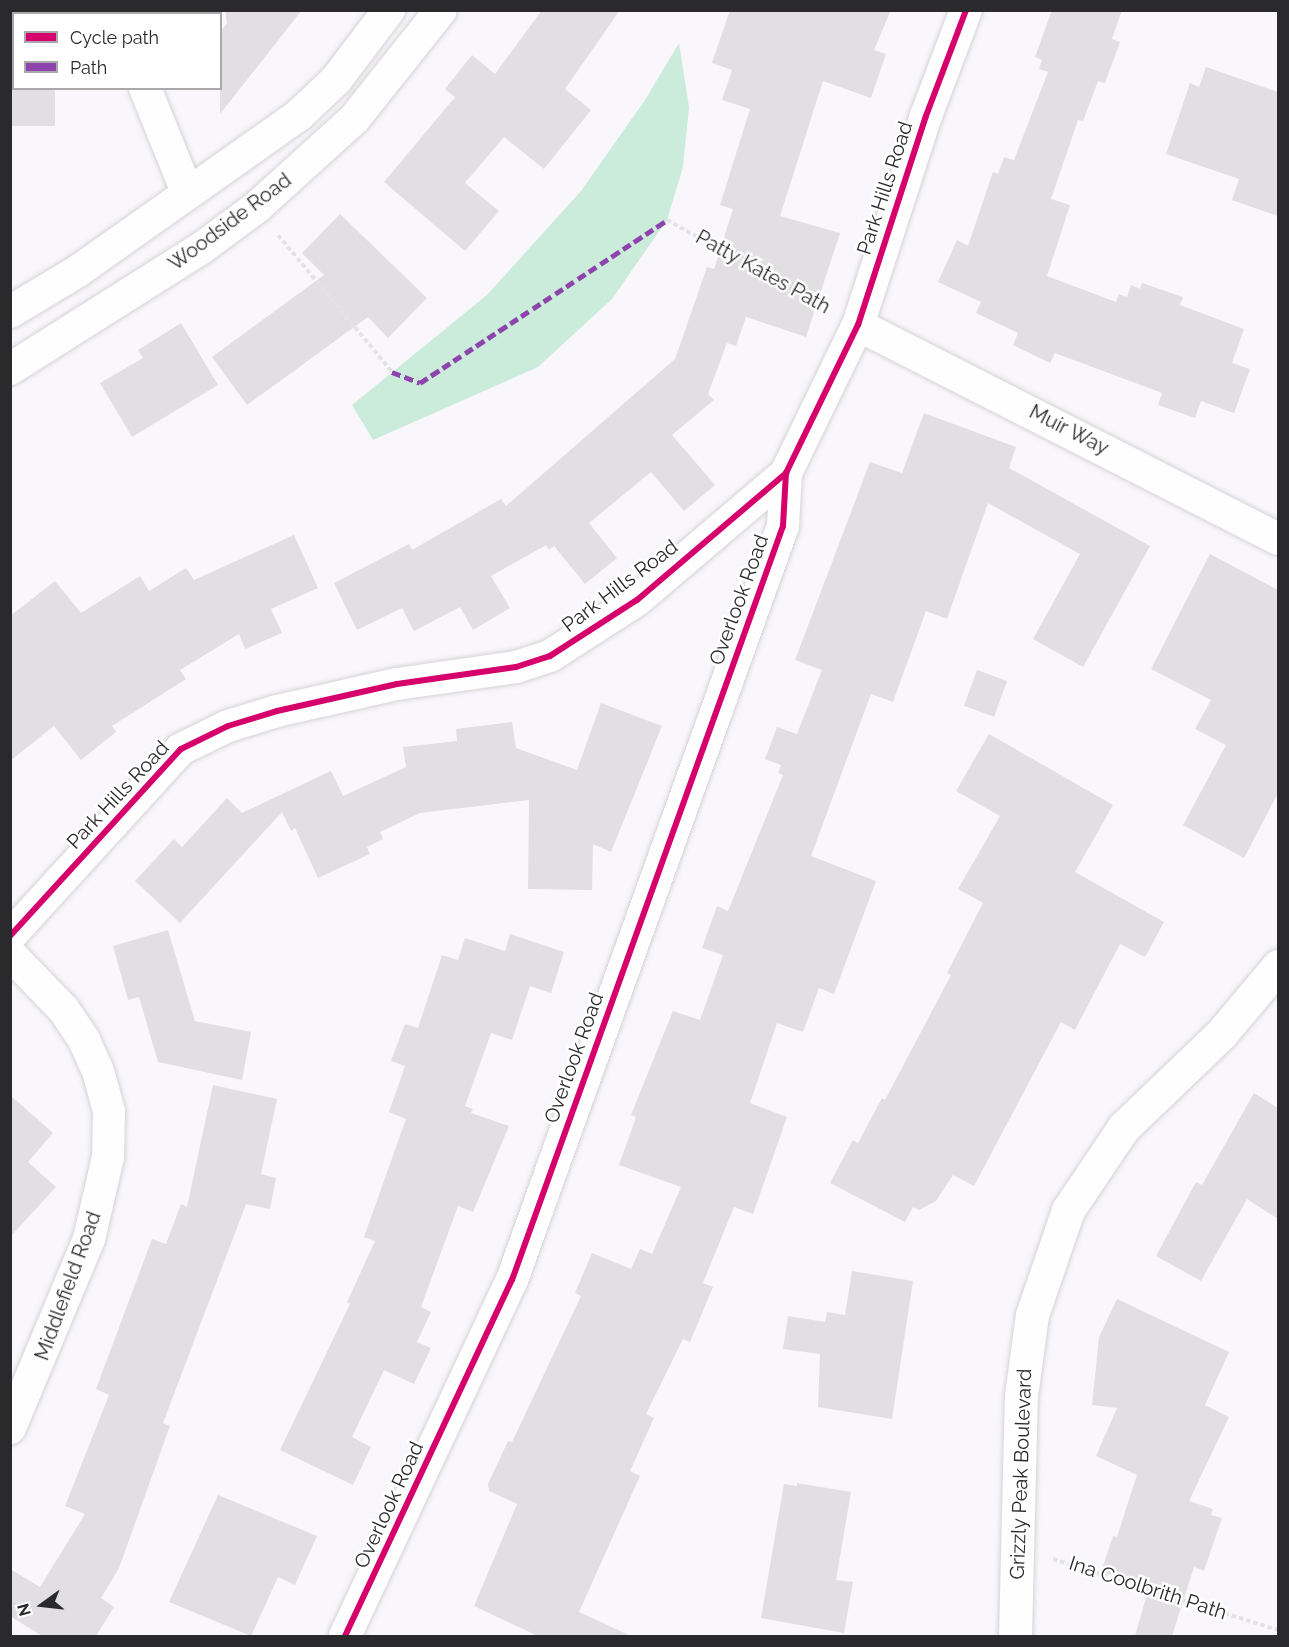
<!DOCTYPE html>
<style>
body{margin:0}
#map{position:relative;width:1289px;height:1647px;overflow:hidden;background:#f9f7fb;font-family:Raleway,sans-serif}
div>[style]{position:absolute}
.green>*{inset:0;background:#cbebdb}
.building>*{inset:0;background:#e1dfe1;transform-origin:0 0}
.path>*{height:4px;margin-top:-2px;transform-origin:0;background:repeating-linear-gradient(90deg,#e4e3e4 0 4.5px,transparent 0 7.5px)}
.roads{filter:drop-shadow(0 0 2px #d5d3d6) drop-shadow(0 0 2px #d5d3d6)}
.street>*{height:32px;margin:-16px;padding:0 16px;transform-origin:16px;border-radius:16px;background:#fefefe}
.secondary>*{height:33px;margin:-16.5px;padding:0 16.5px;transform-origin:16.5px;border-radius:16.5px;background:#fefefe}
.quiet>*{height:4.5px;margin-top:-2.25px;transform-origin:0;background:repeating-linear-gradient(90deg,#8e44ad 0 9px,transparent 0 13.5px)}
.cycleway>*{height:6px;margin:-3px;padding:0 3px;transform-origin:3px;border-radius:3px;background:#d6006c}
span{translate:-50% -50%;white-space:nowrap;text-align:center;line-height:1.15;-webkit-text-stroke:5px #fff;paint-order:stroke}
.street-label{font-size:20px;color:#2a292b}
.frame{position:absolute;inset:0;border:12px solid #2a292b;pointer-events:none}
.legend{position:absolute;left:12px;top:12px;width:210px;height:78px;box-sizing:border-box;background:#fff;border:2px solid #aaa9aa;margin:0;padding:8px 10px;list-style:none;font-size:18px;color:#2a292b}
.legend li{display:flex;align-items:center;gap:12px;height:30px}
.legend b{width:30px;border:2px solid #aaa9aa}
.north{position:absolute;left:12px;top:1575px;width:60px;height:60px;-webkit-text-stroke:4px #fff;paint-order:stroke;rotate:255deg;font-size:16px;font-weight:700;line-height:24px;text-align:center;color:#2a292b}
.north::after{content:'';display:block;margin:auto;width:21px;height:27px;background:#2a292b;clip-path:polygon(50% 0,100% 100%,50% 72%,0 100%)}
</style>
<div id="map">
<div class="green">
<i style="clip-path:polygon(679px 43px,689px 107px,683px 167px,667px 220px,612px 299px,538px 367px,373px 440px,352px 405px,487px 295px,581px 191px,645px 100px)"></i>
</div>
<div class="building">
<i style="clip-path:polygon(225px 10px,302px 10px,220px 114px,220px 32px,227px 23px)"></i>
<i style="clip-path:polygon(542px 10px,620px 10px,565px 89px,591px 110px,544px 169px,504px 137px,465px 183px,499px 211px,465px 251px,384px 182px,455px 97px,445px 89px,472px 55px,495px 74px)"></i>
<i style="clip-path:polygon(730px 10px,891px 10px,874px 50px,886px 54px,871px 98px,823px 81px,780px 216px,840px 233px,806px 337px,746px 317px,736px 346px,727px 343px,708px 394px,714px 400px,672px 435px,715px 485px,684px 511px,651px 472px,589px 523px,617px 558px,585px 584px,554px 546px,549px 550px,546px 545px,491px 576px,510px 608px,473px 630px,460px 607px,414px 631px,402px 608px,357px 630px,334px 583px,409px 544px,412px 550px,501px 499px,506px 506px,675px 359px,707px 267px,714px 269px,733px 209px,720px 205px,750px 109px,722px 100px,732px 70px,712px 63px)"></i>
<i style="clip-path:polygon(1052px 10px,1122px 10px,1112px 39px,1120px 42px,1105px 83px,1098px 81px,1083px 121px,1078px 120px,1051px 199px,1070px 205px,1047px 276px,1116px 302px,1119px 294px,1127px 297px,1131px 285px,1140px 289px,1142px 283px,1183px 297px,1180px 305px,1244px 329px,1232px 363px,1250px 369px,1234px 413px,1201px 401px,1195px 418px,1158px 405px,1162px 393px,1055px 353px,1050px 363px,1013px 345px,1018px 333px,976px 313px,981px 302px,938px 282px,957px 240px,968px 246px,993px 172px,998px 174px,1004px 157px,1014px 160px,1048px 72px,1039px 69px,1042px 60px,1035px 57px)"></i>
<i style="clip-path:polygon(1206px 67px,1278px 92px,1278px 216px,1232px 200px,1239px 179px,1166px 154px,1190px 83px,1199px 87px)"></i>
<i style="left:10px;top:88px;width:45px;height:38px"></i>
<i style="clip-path:polygon(340px 214px,427px 298px,388px 338px,368px 317px,247px 405px,212px 357px,324px 275px,302px 253px)"></i>
<i style="clip-path:polygon(181px 323px,218px 385px,132px 437px,100px 383px,143px 358px,138px 350px)"></i>
<i style="clip-path:polygon(924px 413px,1016px 447px,1009px 468px,1150px 546px,1083px 667px,1033px 639px,1080px 554px,988px 503px,947px 619px,926px 611px,893px 702px,871px 694px,811px 856px,876px 881px,834px 994px,819px 988px,803px 1032px,777px 1023px,750px 1103px,787px 1117px,753px 1214px,734px 1207px,703px 1283px,713px 1287px,690px 1342px,683px 1339px,646px 1414px,654px 1418px,630px 1471px,640px 1476px,579px 1612px,631px 1636px,538px 1636px,474px 1606px,517px 1504px,489px 1491px,488px 1484px,508px 1441px,512px 1442px,581px 1296px,575px 1293px,592px 1253px,631px 1269px,640px 1249px,652px 1254px,681px 1187px,619px 1165px,636px 1117px,631px 1115px,673px 1011px,700px 1020px,723px 955px,702px 948px,717px 906px,728px 911px,783px 775px,778px 773px,781px 765px,765px 759px,777px 727px,797px 734px,822px 670px,795px 660px,870px 462px,902px 473px)"></i>
<i style="clip-path:polygon(294px 535px,318px 588px,271px 609px,282px 633px,245px 649px,239px 634px,180px 670px,186px 679px,112px 726px,116px 732px,81px 760px,54px 726px,10px 761px,10px 616px,55px 581px,81px 613px,140px 576px,149px 591px,186px 568px,194px 580px)"></i>
<i style="clip-path:polygon(1210px 554px,1278px 590px,1278px 793px,1244px 858px,1183px 825px,1226px 745px,1195px 729px,1211px 700px,1151px 669px)"></i>
<i style="left:977px;top:670px;width:32px;height:38px;rotate:20deg"></i>
<i style="clip-path:polygon(601px 703px,662px 726px,611px 852px,593px 844px,592px 890px,528px 889px,529px 800px,420px 813px,380px 832px,383px 839px,367px 847px,370px 854px,318px 878px,295px 828px,291px 831px,282px 812px,180px 923px,135px 881px,174px 839px,182px 847px,227px 798px,242px 813px,331px 771px,343px 796px,406px 767px,403px 747px,457px 741px,456px 729px,512px 722px,516px 748px,577px 770px)"></i>
<i style="clip-path:polygon(989px 734px,1113px 805px,1075px 872px,1164px 922px,1145px 957px,1120px 944px,1075px 1030px,1061px 1022px,974px 1186px,953px 1175px,936px 1201px,919px 1210px,913px 1207px,905px 1222px,830px 1183px,853px 1140px,858px 1143px,882px 1098px,885px 1100px,951px 975px,947px 973px,983px 903px,958px 889px,1000px 816px,956px 791px)"></i>
<i style="clip-path:polygon(168px 930px,195px 1021px,251px 1032px,242px 1080px,158px 1062px,139px 997px,128px 1000px,113px 946px)"></i>
<i style="clip-path:polygon(510px 934px,564px 952px,551px 993px,530px 986px,512px 1040px,491px 1033px,465px 1106px,473px 1109px,471px 1113px,509px 1126px,473px 1212px,458px 1206px,421px 1307px,431px 1312px,417px 1342px,431px 1348px,414px 1384px,384px 1370px,352px 1437px,371px 1447px,353px 1485px,280px 1450px,350px 1304px,347px 1302px,375px 1241px,364px 1237px,406px 1119px,389px 1112px,405px 1066px,391px 1061px,405px 1024px,418px 1028px,442px 955px,458px 960px,465px 938px,505px 951px)"></i>
<i style="clip-path:polygon(213px 1085px,277px 1099px,261px 1174px,276px 1178px,270px 1209px,246px 1204px,163px 1423px,170px 1426px,119px 1568px,101px 1598px,114px 1607px,96px 1636px,42px 1636px,10px 1616px,10px 1569px,40px 1587px,85px 1514px,65px 1506px,109px 1395px,96px 1389px,152px 1239px,166px 1244px,181px 1204px,187px 1207px)"></i>
<i style="clip-path:polygon(1254px 1093px,1278px 1108px,1278px 1219px,1247px 1199px,1201px 1281px,1156px 1256px,1196px 1182px,1202px 1185px)"></i>
<i style="clip-path:polygon(10px 1095px,53px 1133px,28px 1162px,56px 1187px,10px 1237px)"></i>
<i style="clip-path:polygon(852px 1271px,913px 1281px,892px 1419px,818px 1407px,820px 1354px,783px 1349px,788px 1316px,825px 1322px,827px 1312px,845px 1315px)"></i>
<i style="clip-path:polygon(1117px 1299px,1229px 1352px,1205px 1405px,1229px 1417px,1189px 1501px,1213px 1509px,1211px 1515px,1222px 1518px,1204px 1571px,1194px 1567px,1172px 1636px,1135px 1636px,1149px 1587px,1101px 1572px,1113px 1536px,1117px 1537px,1137px 1475px,1096px 1456px,1117px 1408px,1092px 1405px,1099px 1337px)"></i>
<i style="clip-path:polygon(797px 1483px,851px 1492px,836px 1580px,853px 1582px,844px 1633px,761px 1618px,784px 1484px,797px 1486px)"></i>
<i style="clip-path:polygon(218px 1495px,317px 1536px,295px 1585px,278px 1577px,251px 1636px,169px 1602px)"></i>
</div>
<div class="path">
<i style="left:667px;top:220px;width:181px;rotate:28.7deg"></i>
<i style="left:278px;top:235px;width:178px;rotate:50.2deg"></i>
<i style="left:1053px;top:1559px;width:236px;rotate:17.5deg"></i>
</div>
<div class="roads">
<div class="street">
<i style="left:125px;top:10px;width:4px;rotate:90deg"></i>
<i style="left:145px;top:88px;width:112px;rotate:68deg"></i>
<i style="left:10px;top:312px;width:79px;rotate:-31.1deg"></i>
<i style="left:78px;top:271px;width:271px;rotate:-35.2deg"></i>
<i style="left:299px;top:115px;width:51px;rotate:-43.4deg"></i>
<i style="left:336px;top:80px;width:88px;rotate:-52.9deg"></i>
<i style="left:858px;top:325px;width:471px;rotate:27deg"></i>
<i style="left:10px;top:369px;width:228px;rotate:-32.3deg"></i>
<i style="left:203px;top:247px;width:67px;rotate:-36.5deg"></i>
<i style="left:257px;top:207px;width:132px;rotate:-42.2deg"></i>
<i style="left:355px;top:118px;width:138px;rotate:-51.5deg"></i>
<i style="left:10px;top:936px;width:253px;rotate:-47.6deg"></i>
<i style="left:181px;top:749px;width:52px;rotate:-26.1deg"></i>
<i style="left:228px;top:726px;width:51px;rotate:-17deg"></i>
<i style="left:277px;top:711px;width:123px;rotate:-12.7deg"></i>
<i style="left:397px;top:684px;width:120px;rotate:-8.1deg"></i>
<i style="left:516px;top:667px;width:36px;rotate:-18deg"></i>
<i style="left:550px;top:656px;width:103px;rotate:-32.8deg"></i>
<i style="left:637px;top:600px;width:196px;rotate:-40.4deg"></i>
<i style="left:786px;top:473px;width:165px;rotate:-64.1deg"></i>
<i style="left:858px;top:325px;width:220px;rotate:-72deg"></i>
<i style="left:926px;top:116px;width:113px;rotate:-69.3deg"></i>
<i style="left:10px;top:954px;width:78px;rotate:46deg"></i>
<i style="left:64px;top:1010px;width:36px;rotate:56deg"></i>
<i style="left:84px;top:1040px;width:34px;rotate:66deg"></i>
<i style="left:98px;top:1071px;width:41px;rotate:74.6deg"></i>
<i style="left:109px;top:1111px;width:46px;rotate:91.2deg"></i>
<i style="left:108px;top:1157px;width:84px;rotate:103deg"></i>
<i style="left:89px;top:1239px;width:205px;rotate:112.7deg"></i>
<i style="left:345px;top:1636px;width:393px;rotate:-64.9deg"></i>
<i style="left:512px;top:1280px;width:801px;rotate:-70.23deg"></i>
<i style="left:783px;top:526px;width:53px;rotate:-86.8deg"></i>
</div>
<div class="secondary">
<i style="left:1015px;top:1636px;width:240px;rotate:-88.6deg"></i>
<i style="left:1021px;top:1396px;width:82px;rotate:-82.3deg"></i>
<i style="left:1032px;top:1315px;width:111px;rotate:-71.1deg"></i>
<i style="left:1068px;top:1210px;width:99px;rotate:-56.1deg"></i>
<i style="left:1123px;top:1128px;width:136px;rotate:-43.8deg"></i>
<i style="left:1221px;top:1034px;width:89px;rotate:-50deg"></i>
</div>
</div>
<div class="quiet">
<i style="left:392px;top:372px;width:30px;rotate:21deg"></i>
<i style="left:420px;top:383px;width:296px;rotate:-33.4deg"></i>
</div>
<div class="cycleway">
<i style="left:10px;top:936px;width:253px;rotate:-47.6deg"></i>
<i style="left:181px;top:749px;width:52px;rotate:-26.1deg"></i>
<i style="left:228px;top:726px;width:51px;rotate:-17deg"></i>
<i style="left:277px;top:711px;width:123px;rotate:-12.7deg"></i>
<i style="left:397px;top:684px;width:120px;rotate:-8.1deg"></i>
<i style="left:516px;top:667px;width:36px;rotate:-18deg"></i>
<i style="left:550px;top:656px;width:103px;rotate:-32.8deg"></i>
<i style="left:637px;top:600px;width:196px;rotate:-40.4deg"></i>
<i style="left:786px;top:473px;width:165px;rotate:-64.1deg"></i>
<i style="left:858px;top:325px;width:220px;rotate:-72deg"></i>
<i style="left:926px;top:116px;width:113px;rotate:-69.3deg"></i>
<i style="left:345px;top:1636px;width:393px;rotate:-64.9deg"></i>
<i style="left:512px;top:1280px;width:801px;rotate:-70.23deg"></i>
<i style="left:783px;top:526px;width:53px;rotate:-86.8deg"></i>
</div>
<div class="street-label">
<span style="left:885px;top:188px;rotate:-72deg">Park Hills Road</span>
<span style="left:230px;top:222px;rotate:-37deg">Woodside Road</span>
<span style="left:763px;top:272px;rotate:29deg">Patty Kates Path</span>
<span style="left:1069px;top:430px;rotate:27deg">Muir Way</span>
<span style="left:620px;top:586px;rotate:-37deg">Park Hills Road</span>
<span style="left:739px;top:600px;rotate:-70deg">Overlook Road</span>
<span style="left:118px;top:795px;rotate:-47deg">Park Hills Road</span>
<span style="left:574px;top:1058px;rotate:-70deg">Overlook Road</span>
<span style="left:68px;top:1286px;rotate:-70deg">Middlefield Road</span>
<span style="left:1021px;top:1474px;rotate:-88deg">Grizzly Peak Boulevard</span>
<span style="left:389px;top:1505px;rotate:-65deg">Overlook Road</span>
<span style="left:1148px;top:1588px;rotate:18deg">Ina Coolbrith Path</span>
</div>
<div class="frame"></div>
<ul class="legend">
<li><b style="height:8px;background:#d6006c"></b>Cycle path</li>
<li><b style="height:8px;background:#8e44ad"></b>Path</li>
</ul>
<div class="north">N</div>
</div>
